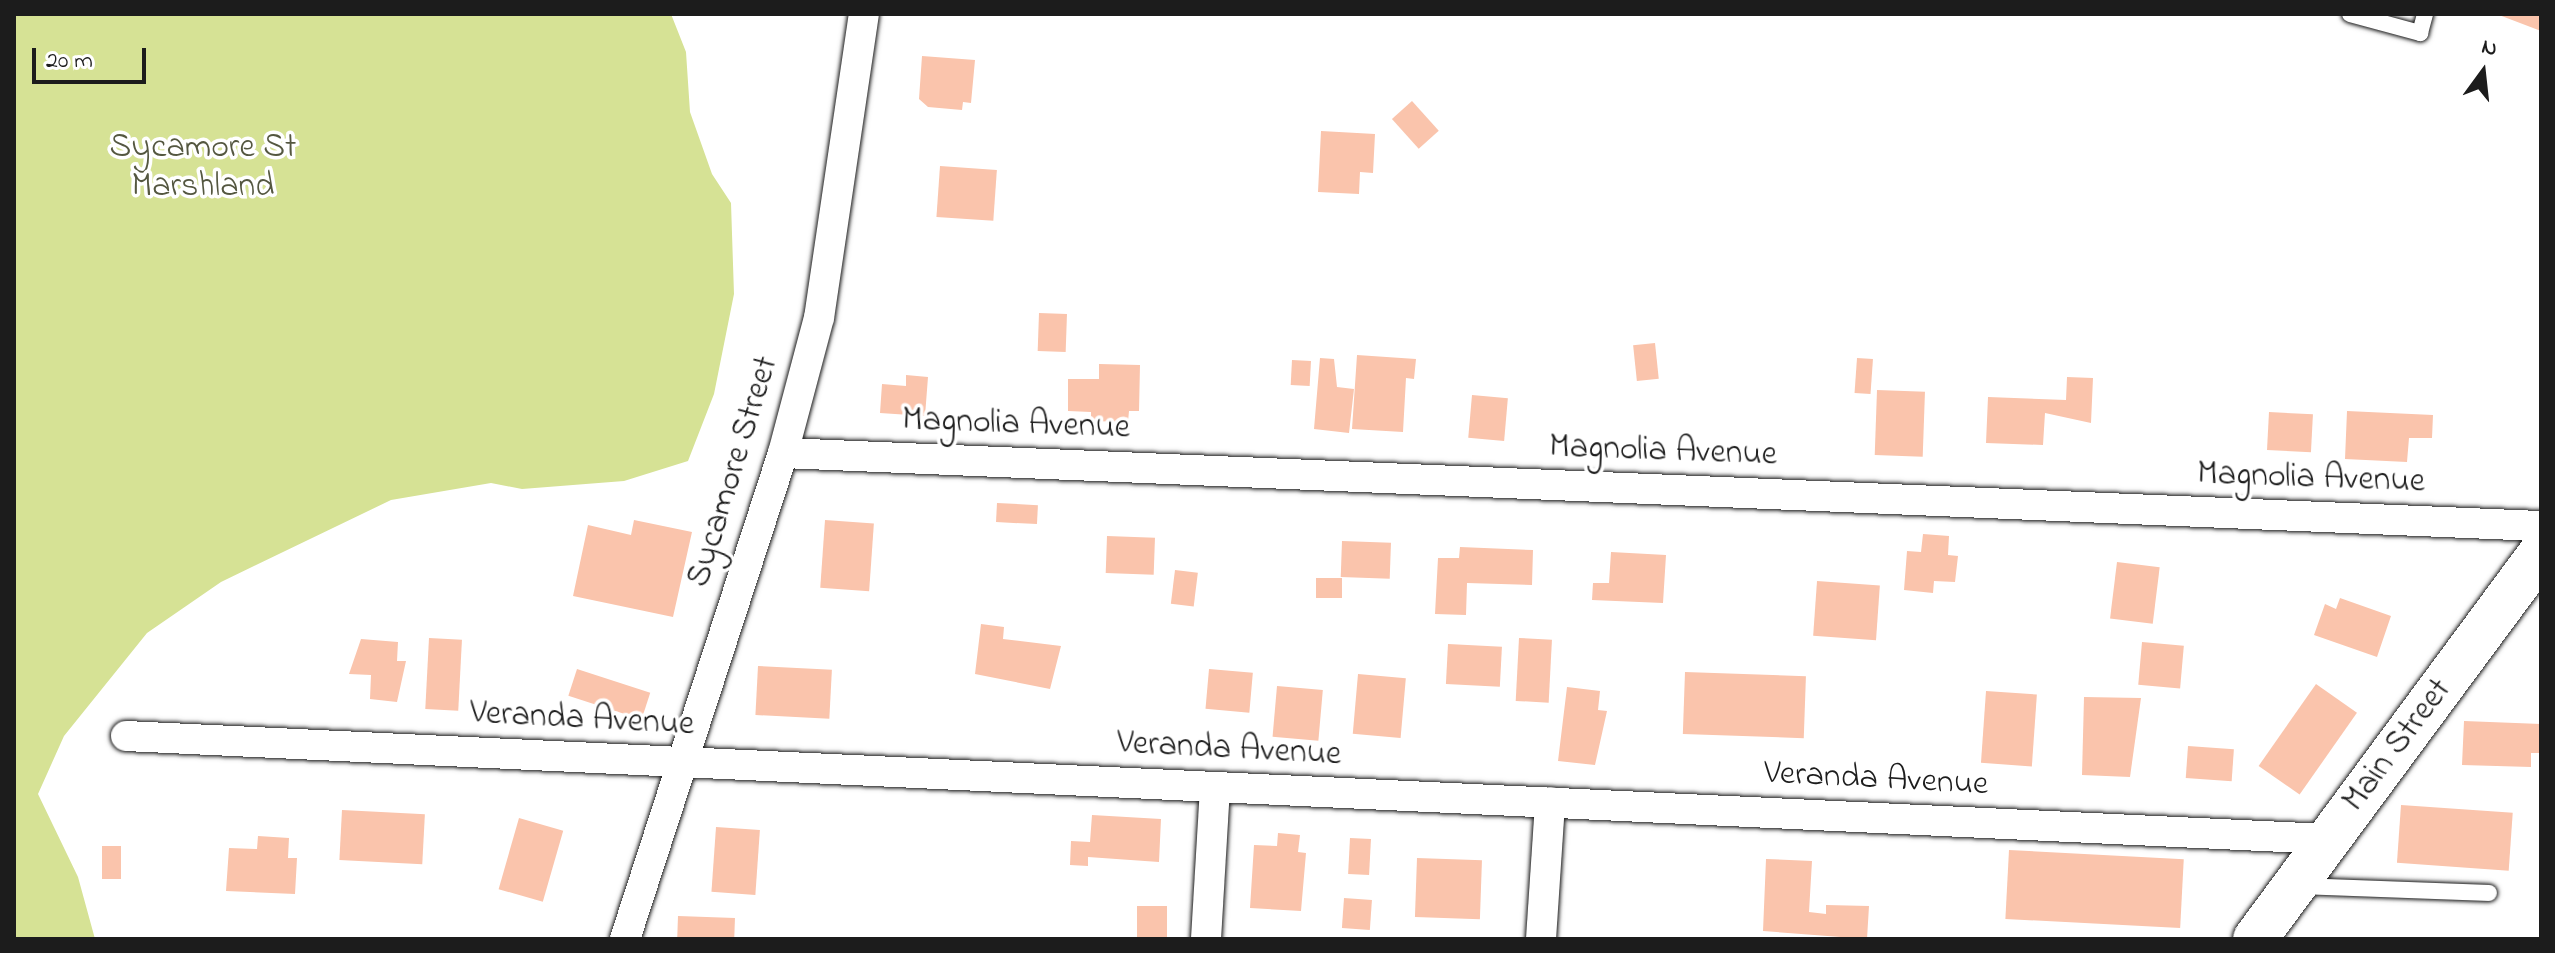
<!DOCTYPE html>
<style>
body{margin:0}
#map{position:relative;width:2555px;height:953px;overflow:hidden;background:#fff;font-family:"Indie Flower",sans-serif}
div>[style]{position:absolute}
.green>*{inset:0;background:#d6e295}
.building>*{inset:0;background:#fac4ac;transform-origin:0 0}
.roads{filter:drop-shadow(0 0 2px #1c1c1c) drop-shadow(0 0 2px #1c1c1c)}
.service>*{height:16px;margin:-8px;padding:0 8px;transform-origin:8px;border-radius:8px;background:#fff}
.minor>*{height:30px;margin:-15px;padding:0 15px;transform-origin:15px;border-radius:15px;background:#fff}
.secondary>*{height:44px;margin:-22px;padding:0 22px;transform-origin:22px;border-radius:22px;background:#fff}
span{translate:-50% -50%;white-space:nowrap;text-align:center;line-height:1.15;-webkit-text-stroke:7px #fff;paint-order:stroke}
.park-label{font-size:34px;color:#545740}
.street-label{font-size:34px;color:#1c1c1c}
.frame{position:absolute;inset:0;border:16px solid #1c1c1c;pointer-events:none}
.north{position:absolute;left:2443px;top:32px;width:80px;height:80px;-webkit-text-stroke:6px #fff;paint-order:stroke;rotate:15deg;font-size:22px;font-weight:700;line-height:32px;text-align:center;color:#1c1c1c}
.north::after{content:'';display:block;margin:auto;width:28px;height:36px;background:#1c1c1c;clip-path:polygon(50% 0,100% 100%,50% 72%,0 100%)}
.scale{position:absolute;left:32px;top:48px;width:114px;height:36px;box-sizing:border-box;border:4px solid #1c1c1c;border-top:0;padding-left:10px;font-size:24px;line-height:28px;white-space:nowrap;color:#1c1c1c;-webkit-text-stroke:6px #fff;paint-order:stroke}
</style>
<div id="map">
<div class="green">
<i style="clip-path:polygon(14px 14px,671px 14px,686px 52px,690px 112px,712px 174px,731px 203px,734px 294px,714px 394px,688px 461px,624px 481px,522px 489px,491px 483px,391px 500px,221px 582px,147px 633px,64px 736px,38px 794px,78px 877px,95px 939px,14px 939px)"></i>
</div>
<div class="building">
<i style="clip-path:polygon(2541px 14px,2541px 31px,2499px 15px,2499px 14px)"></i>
<i style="clip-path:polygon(922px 56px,975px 60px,971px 103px,963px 102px,962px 110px,928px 107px,919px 99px)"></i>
<i style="left:1412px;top:101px;width:40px;height:27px;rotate:48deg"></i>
<i style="clip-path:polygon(1321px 131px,1375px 134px,1373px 173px,1360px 172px,1359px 194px,1318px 192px)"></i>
<i style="left:940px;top:166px;width:57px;height:51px;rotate:4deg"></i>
<i style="left:1039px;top:313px;width:28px;height:38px;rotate:2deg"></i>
<i style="left:1655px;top:343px;width:36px;height:22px;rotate:84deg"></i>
<i style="clip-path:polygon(1357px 355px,1416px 359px,1414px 379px,1406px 378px,1403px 432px,1352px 429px)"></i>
<i style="clip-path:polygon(1320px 358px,1334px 359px,1337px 387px,1354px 389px,1349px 433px,1314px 429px)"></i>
<i style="left:1857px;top:358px;width:16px;height:35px;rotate:4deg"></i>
<i style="left:1292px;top:360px;width:19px;height:25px;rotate:3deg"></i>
<i style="clip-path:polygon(1099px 364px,1140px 365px,1139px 411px,1129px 411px,1128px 422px,1091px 421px,1091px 412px,1068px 411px,1068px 379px,1099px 379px)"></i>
<i style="clip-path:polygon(906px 375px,928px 377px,925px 416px,880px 413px,882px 384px,906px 386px)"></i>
<i style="clip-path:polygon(2067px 377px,2093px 378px,2091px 423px,2045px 413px,2043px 445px,1986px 443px,1988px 397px,2066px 400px)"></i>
<i style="left:1877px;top:390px;width:48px;height:65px;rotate:2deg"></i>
<i style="left:1472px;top:395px;width:36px;height:43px;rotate:5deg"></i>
<i style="clip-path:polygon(2347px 411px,2433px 415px,2432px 438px,2409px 438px,2407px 462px,2345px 459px)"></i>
<i style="left:2269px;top:412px;width:44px;height:38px;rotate:3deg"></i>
<i style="left:997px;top:503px;width:41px;height:19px;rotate:3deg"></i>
<i style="clip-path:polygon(634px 520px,692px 532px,673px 617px,573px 596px,588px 525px,631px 535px)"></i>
<i style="left:825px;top:520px;width:49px;height:68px;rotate:4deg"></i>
<i style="clip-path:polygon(1923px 534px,1949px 536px,1948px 555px,1958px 556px,1955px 582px,1934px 581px,1933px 593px,1904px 590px,1907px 551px,1921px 552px)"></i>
<i style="left:1107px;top:536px;width:48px;height:37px;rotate:2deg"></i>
<i style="left:1342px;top:541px;width:49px;height:36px;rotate:2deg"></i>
<i style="clip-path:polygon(1460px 547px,1533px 550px,1532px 585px,1467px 583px,1466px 615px,1435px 614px,1438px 558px,1459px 558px)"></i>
<i style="clip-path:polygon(1611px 552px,1666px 555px,1663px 603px,1592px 600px,1593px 583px,1609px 583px)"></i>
<i style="left:2117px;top:562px;width:43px;height:57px;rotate:7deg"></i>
<i style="left:1175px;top:570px;width:23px;height:34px;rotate:7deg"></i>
<i style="left:1342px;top:578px;width:20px;height:26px;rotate:90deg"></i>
<i style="left:1817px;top:581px;width:63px;height:55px;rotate:4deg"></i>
<i style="clip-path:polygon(2340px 598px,2391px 616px,2377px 657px,2314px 635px,2325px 604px,2336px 609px)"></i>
<i style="clip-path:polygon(981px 624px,1004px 627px,1003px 639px,1061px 646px,1050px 689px,975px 674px)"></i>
<i style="left:429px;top:638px;width:33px;height:71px;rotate:3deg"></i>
<i style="left:1519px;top:638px;width:33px;height:63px;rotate:3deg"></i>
<i style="clip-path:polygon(361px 639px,398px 642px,397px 661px,406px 661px,397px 702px,370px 699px,371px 675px,349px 674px)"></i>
<i style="left:2142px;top:642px;width:42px;height:43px;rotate:5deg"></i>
<i style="left:1448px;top:644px;width:54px;height:40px;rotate:3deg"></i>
<i style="left:758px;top:666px;width:74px;height:49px;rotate:3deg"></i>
<i style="left:577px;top:669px;width:77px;height:28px;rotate:18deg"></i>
<i style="left:1209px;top:669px;width:44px;height:40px;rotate:5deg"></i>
<i style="left:1685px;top:672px;width:121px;height:62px;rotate:2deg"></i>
<i style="left:1358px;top:674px;width:48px;height:60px;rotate:5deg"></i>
<i style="left:2316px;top:684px;width:50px;height:100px;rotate:35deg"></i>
<i style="left:1277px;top:686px;width:46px;height:51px;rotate:5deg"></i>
<i style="clip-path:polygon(1567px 687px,1600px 691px,1598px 710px,1607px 711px,1595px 765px,1558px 761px)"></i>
<i style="left:1986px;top:691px;width:51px;height:72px;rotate:4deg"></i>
<i style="clip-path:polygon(2084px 697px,2141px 698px,2130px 777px,2082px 775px)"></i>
<i style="clip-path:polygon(2464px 721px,2541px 724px,2541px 753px,2531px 753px,2531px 767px,2462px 765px)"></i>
<i style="left:2188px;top:746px;width:46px;height:32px;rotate:4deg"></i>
<i style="left:2401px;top:805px;width:112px;height:58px;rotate:4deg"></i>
<i style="left:342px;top:810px;width:83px;height:50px;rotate:3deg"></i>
<i style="clip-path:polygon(1092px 815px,1161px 819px,1159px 862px,1088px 857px,1088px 866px,1070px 865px,1071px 841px,1090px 842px)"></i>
<i style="left:519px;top:818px;width:46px;height:74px;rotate:16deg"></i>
<i style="left:716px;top:827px;width:44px;height:65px;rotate:4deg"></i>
<i style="clip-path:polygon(1278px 833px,1300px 835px,1298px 852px,1306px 853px,1301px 911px,1250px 908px,1254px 845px,1277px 846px)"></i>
<i style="clip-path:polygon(258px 836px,289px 838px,288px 858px,297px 858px,295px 894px,226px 891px,229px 848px,257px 849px)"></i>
<i style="left:1350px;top:838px;width:21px;height:36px;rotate:3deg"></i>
<i style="left:102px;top:846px;width:19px;height:33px"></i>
<i style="left:2009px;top:850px;width:175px;height:69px;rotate:3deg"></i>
<i style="left:1417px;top:858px;width:65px;height:59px;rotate:2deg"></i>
<i style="clip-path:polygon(1766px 859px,1812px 861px,1809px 912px,1826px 914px,1826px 905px,1869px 906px,1867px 939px,1763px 931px)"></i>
<i style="left:1344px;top:898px;width:28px;height:30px;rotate:4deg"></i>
<i style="left:1137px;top:906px;width:30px;height:33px"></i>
<i style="left:678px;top:916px;width:57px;height:23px;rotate:2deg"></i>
</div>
<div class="roads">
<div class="service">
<i style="left:2350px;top:14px;width:73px;rotate:15.2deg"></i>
<i style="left:2420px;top:33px;width:20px;rotate:-75deg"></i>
<i style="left:2300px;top:886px;width:189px;rotate:2.1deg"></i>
</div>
<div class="minor">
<i style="left:783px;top:453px;width:1760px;rotate:2.38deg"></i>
<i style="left:126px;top:736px;width:2204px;rotate:2.68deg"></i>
<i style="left:625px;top:939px;width:511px;rotate:-71.99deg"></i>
<i style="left:783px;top:453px;width:140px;rotate:-75.1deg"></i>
<i style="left:819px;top:318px;width:307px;rotate:-81.6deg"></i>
<i style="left:1206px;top:939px;width:152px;rotate:-86.6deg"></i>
<i style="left:1541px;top:939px;width:137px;rotate:-86.2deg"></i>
</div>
<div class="secondary">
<i style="left:2255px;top:939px;width:480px;rotate:-53.5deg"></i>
</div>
</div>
<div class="park-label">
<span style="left:203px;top:168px">Sycamore St<br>Marshland</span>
</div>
<div class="street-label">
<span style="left:1016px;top:425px;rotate:2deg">Magnolia Avenue</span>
<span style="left:1663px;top:452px;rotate:2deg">Magnolia Avenue</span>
<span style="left:734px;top:472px;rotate:-73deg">Sycamore Street</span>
<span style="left:2311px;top:479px;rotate:2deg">Magnolia Avenue</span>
<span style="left:582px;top:720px;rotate:3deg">Veranda Avenue</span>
<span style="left:2398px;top:746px;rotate:-53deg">Main Street</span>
<span style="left:1229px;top:750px;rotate:3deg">Veranda Avenue</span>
<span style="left:1876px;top:780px;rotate:3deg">Veranda Avenue</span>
</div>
<div class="frame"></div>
<div class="north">N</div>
<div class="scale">20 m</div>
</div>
